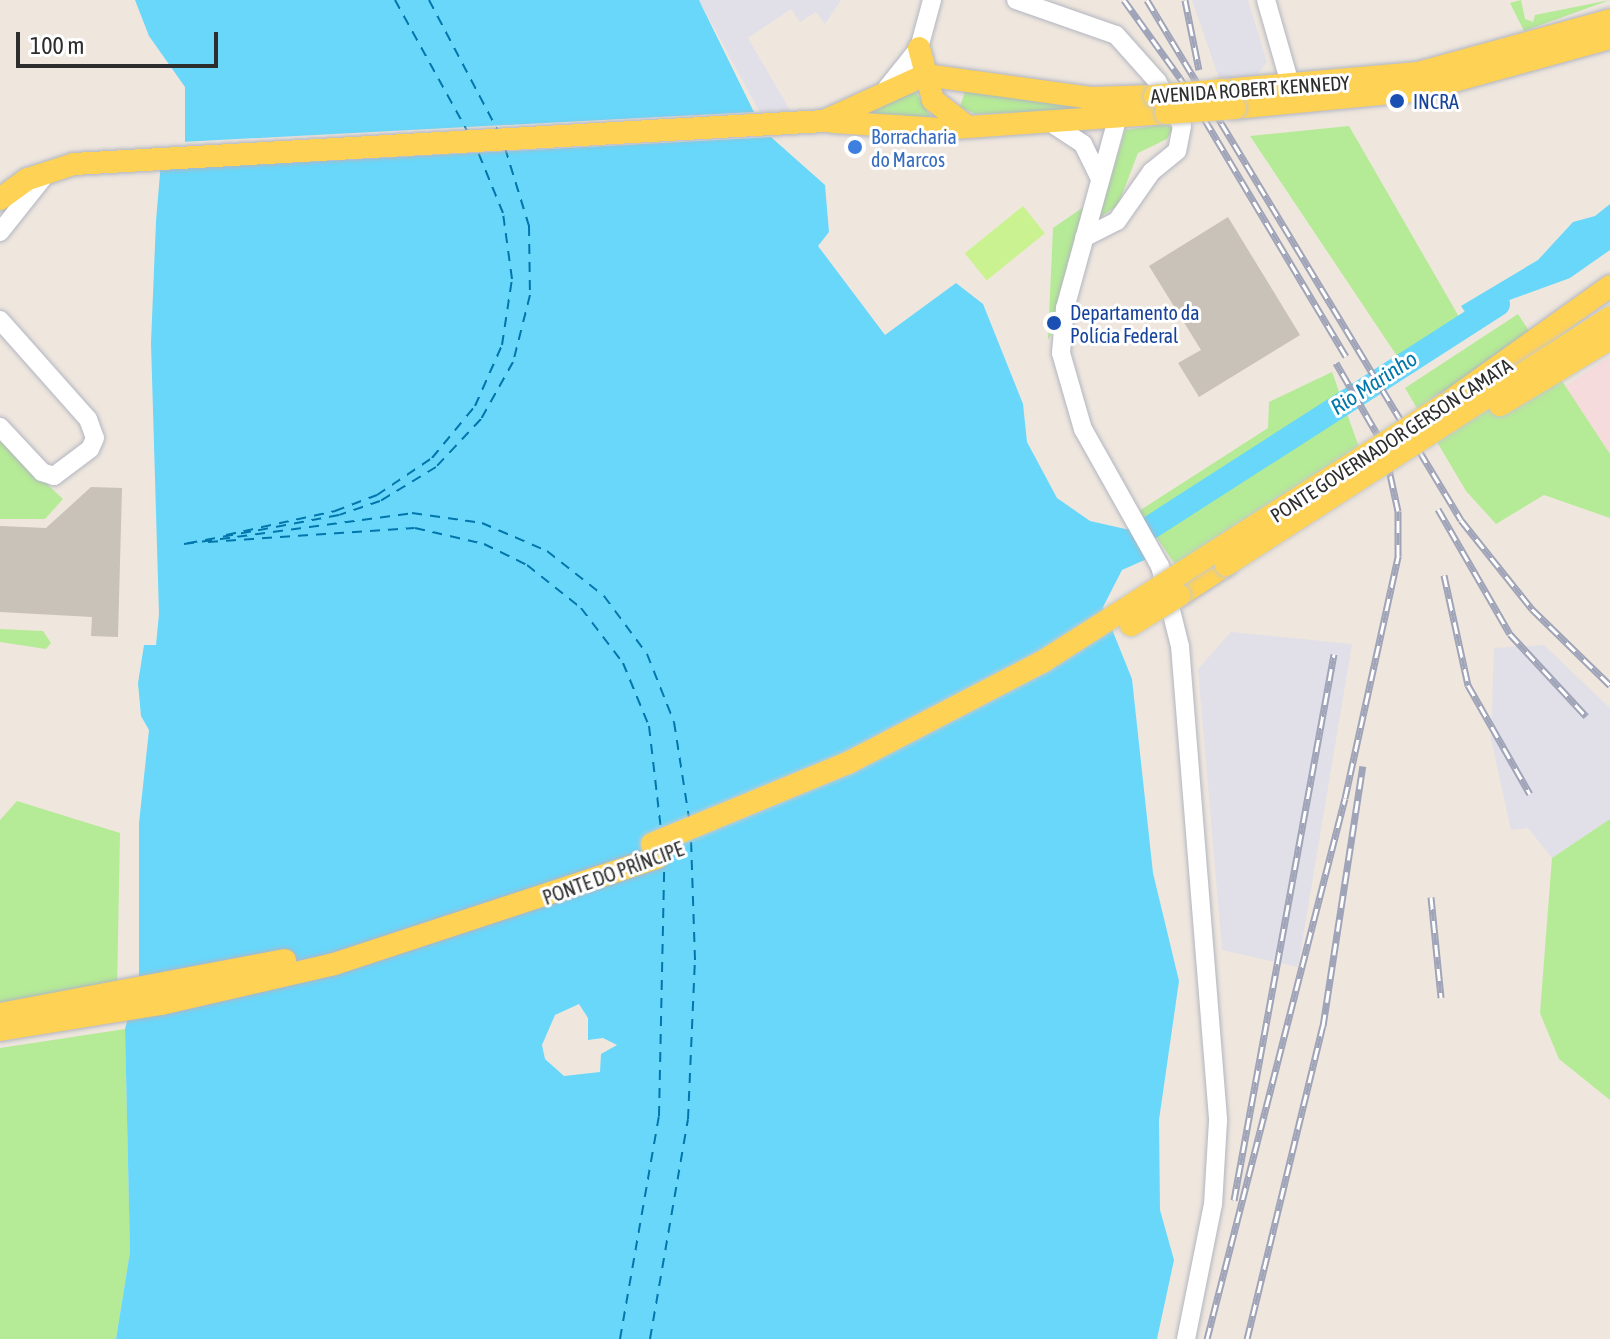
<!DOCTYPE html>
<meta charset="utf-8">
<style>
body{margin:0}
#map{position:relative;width:1610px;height:1339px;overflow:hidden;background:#efe7de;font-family:"Asap Condensed",sans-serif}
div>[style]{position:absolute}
.industrial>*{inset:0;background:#e1dfe7}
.medical>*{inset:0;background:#f6dbdd}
.green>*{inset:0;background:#b5ea96}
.pitch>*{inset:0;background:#cbf291;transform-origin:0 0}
.water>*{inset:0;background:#68d7fa}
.pier>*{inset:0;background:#efe7de}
.river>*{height:24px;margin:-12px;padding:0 12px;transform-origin:12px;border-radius:12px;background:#68d7fa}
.ferry>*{height:2px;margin-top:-1px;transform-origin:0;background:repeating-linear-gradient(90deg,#0176ac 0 10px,transparent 0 18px)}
.building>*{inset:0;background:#c8c2b9}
.roads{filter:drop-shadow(0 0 2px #b2b5c1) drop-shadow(0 0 2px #b2b5c1)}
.minor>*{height:18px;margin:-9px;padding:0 9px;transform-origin:9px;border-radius:9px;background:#fff}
.major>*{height:22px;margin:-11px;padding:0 11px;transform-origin:11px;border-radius:11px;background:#fed255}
.rail>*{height:7px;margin-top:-3.5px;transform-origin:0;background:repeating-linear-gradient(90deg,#fff 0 12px,#a0a4b8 0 24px);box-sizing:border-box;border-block:2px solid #a0a4b8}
.bridges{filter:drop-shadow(0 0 2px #c8c8c8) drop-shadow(0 0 2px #c8c8c8)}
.major-bridge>*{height:22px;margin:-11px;padding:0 11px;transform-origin:11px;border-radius:11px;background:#fed255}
.dots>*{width:22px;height:22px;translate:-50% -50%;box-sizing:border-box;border:4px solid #fff;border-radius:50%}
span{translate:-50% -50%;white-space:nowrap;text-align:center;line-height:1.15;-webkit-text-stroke:6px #fff;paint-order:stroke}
.street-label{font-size:20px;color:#2d2d2d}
.transit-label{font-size:20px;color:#164399}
.left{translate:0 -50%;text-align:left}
.shop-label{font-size:20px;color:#366cbe}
.water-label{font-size:22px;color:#0176ac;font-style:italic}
.scale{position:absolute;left:16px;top:32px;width:202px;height:36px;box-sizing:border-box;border:4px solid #2d2d2d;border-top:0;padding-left:10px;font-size:24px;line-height:28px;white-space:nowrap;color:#2d2d2d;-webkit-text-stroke:6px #fff;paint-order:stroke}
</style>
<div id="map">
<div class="industrial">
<i style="clip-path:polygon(699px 0,841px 0,825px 24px,816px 12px,800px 22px,791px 9px,748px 38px,790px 110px,754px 112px)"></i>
<i style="clip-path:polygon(1192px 0,1248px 0,1267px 62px,1255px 78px,1220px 81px)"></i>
<i style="clip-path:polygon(1231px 632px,1352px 644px,1298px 967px,1222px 950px,1198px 669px)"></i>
<i style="clip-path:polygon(1544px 645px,1610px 708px,1610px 819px,1552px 858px,1528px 828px,1511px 830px,1491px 739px,1494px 648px)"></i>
</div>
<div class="medical">
<i style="clip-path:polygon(1610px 356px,1610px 454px,1564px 387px)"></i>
</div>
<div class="green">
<i style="clip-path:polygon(1521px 0,1525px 19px,1533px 22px,1535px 15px,1610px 0,1524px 31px,1510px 3px)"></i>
<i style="clip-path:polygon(915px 91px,931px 117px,858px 118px)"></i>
<i style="clip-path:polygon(965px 91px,1159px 106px,975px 114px,960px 107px)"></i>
<i style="clip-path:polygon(1176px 123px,1167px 139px,1138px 153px,1118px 205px,1099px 218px,1125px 130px)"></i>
<i style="clip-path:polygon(1349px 126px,1462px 322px,1401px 362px,1250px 136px)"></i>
<i style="clip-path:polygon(1085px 206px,1053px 332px,1048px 340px,1053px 228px)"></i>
<i style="clip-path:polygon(1518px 314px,1610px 454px,1610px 518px,1544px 495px,1496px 524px,1466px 491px,1405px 388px)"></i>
<i style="clip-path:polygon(1332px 372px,1359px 447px,1176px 566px,1139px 511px,1268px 428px,1269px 402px)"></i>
<i style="clip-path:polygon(0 441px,63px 499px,45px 519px,0 519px)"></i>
<i style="clip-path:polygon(0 629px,43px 631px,51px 643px,46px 649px,0 642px)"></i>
<i style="clip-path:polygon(17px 801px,120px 833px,117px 989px,0 1011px,0 820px)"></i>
<i style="clip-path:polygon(1610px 819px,1610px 1100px,1559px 1059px,1540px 1013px,1552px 858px)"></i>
<i style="clip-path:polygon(125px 1029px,130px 1252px,116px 1339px,0 1339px,0 1048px)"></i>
</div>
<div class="pitch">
<i style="left:1023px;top:206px;width:35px;height:75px;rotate:51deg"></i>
</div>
<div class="water">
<i style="clip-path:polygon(evenodd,135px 0,699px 0,763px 130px,825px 185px,829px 232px,818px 246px,885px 335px,956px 283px,983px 304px,1023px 404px,1027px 442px,1057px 498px,1090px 521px,1134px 531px,1149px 558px,1122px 570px,1103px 607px,1132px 679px,1153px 873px,1179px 981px,1159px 1120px,1160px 1210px,1174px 1260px,1157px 1339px,116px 1339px,130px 1252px,125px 1029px,139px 975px,139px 823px,149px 730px,141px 716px,138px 683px,144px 645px,156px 645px,159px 614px,151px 343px,156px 221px,161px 162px,185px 148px,185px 87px,149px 36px,135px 0,579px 1004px,588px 1018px,588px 1040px,603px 1038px,617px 1045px,601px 1054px,600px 1072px,564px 1076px,545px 1059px,542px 1045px,555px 1015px,579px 1004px)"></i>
<i style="clip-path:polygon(1610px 204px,1610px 250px,1570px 278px,1504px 302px,1473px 324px,1461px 306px,1538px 260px,1573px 222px,1595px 216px)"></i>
</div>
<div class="pier">
<i style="clip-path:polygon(699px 0,773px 137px,156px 170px,158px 159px,181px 142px,754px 112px)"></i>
</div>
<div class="river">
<i style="left:1137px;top:536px;width:429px;rotate:-32.7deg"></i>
</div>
<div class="ferry">
<i style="left:395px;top:0;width:151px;rotate:61.1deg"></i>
<i style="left:429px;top:0;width:148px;rotate:62.2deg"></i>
<i style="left:505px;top:148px;width:82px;rotate:72.9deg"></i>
<i style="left:529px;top:226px;width:69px;rotate:89.2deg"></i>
<i style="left:530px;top:295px;width:69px;rotate:104.2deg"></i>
<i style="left:513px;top:362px;width:65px;rotate:119.3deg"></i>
<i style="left:481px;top:419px;width:66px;rotate:133.2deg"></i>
<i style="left:436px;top:467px;width:66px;rotate:148.7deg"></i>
<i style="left:380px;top:501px;width:43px;rotate:161.1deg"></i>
<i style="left:339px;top:515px;width:158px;rotate:169.4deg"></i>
<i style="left:184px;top:544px;width:230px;rotate:-7.7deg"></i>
<i style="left:412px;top:513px;width:71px;rotate:8.1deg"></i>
<i style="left:482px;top:523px;width:71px;rotate:23.3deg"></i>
<i style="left:547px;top:551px;width:73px;rotate:38.3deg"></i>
<i style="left:604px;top:596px;width:72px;rotate:53.4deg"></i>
<i style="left:647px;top:654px;width:73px;rotate:68.3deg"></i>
<i style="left:674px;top:722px;width:97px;rotate:81.1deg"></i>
<i style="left:226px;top:535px;width:112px;rotate:-12.4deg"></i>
<i style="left:335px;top:511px;width:45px;rotate:-20.9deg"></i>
<i style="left:377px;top:495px;width:66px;rotate:-33.9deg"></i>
<i style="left:432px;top:458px;width:67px;rotate:-50.4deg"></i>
<i style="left:475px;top:406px;width:67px;rotate:-66.1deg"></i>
<i style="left:502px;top:345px;width:67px;rotate:-81.4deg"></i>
<i style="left:512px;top:279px;width:67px;rotate:-97.8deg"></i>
<i style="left:503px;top:213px;width:66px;rotate:-112.3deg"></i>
<i style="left:208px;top:542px;width:207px;rotate:-3.9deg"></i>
<i style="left:415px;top:528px;width:71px;rotate:13.1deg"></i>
<i style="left:484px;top:544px;width:48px;rotate:26deg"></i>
<i style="left:527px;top:565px;width:69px;rotate:38.5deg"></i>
<i style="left:581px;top:608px;width:69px;rotate:52.6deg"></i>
<i style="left:623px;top:663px;width:68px;rotate:67.6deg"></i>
<i style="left:649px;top:726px;width:104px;rotate:83.4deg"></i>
<i style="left:620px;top:1339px;width:226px;rotate:-80.1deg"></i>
<i style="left:659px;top:1116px;width:249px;rotate:-88.8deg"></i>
<i style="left:650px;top:1339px;width:223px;rotate:-80.2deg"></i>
<i style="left:688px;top:1119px;width:159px;rotate:-87.5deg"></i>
<i style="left:695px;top:960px;width:120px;rotate:-91.9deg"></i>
</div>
<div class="building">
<i style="clip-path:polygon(1228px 217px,1300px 335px,1199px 397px,1178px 363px,1201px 350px,1149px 266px)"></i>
<i style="clip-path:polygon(91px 487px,122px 488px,118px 637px,91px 636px,92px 617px,0 612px,0 526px,46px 528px)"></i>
</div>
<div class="roads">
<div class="minor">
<i style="left:1016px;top:0;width:106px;rotate:19.3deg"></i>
<i style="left:1116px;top:35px;width:62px;rotate:48.3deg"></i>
<i style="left:1157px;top:81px;width:51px;rotate:60.9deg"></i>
<i style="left:1182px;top:126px;width:25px;rotate:101deg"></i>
<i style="left:1177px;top:151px;width:32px;rotate:141deg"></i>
<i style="left:1152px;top:171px;width:61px;rotate:125deg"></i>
<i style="left:1117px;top:221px;width:37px;rotate:153deg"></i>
<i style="left:1266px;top:0;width:91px;rotate:74deg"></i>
<i style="left:887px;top:88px;width:51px;rotate:-51.3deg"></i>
<i style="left:919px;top:48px;width:50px;rotate:-74.8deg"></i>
<i style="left:1118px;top:116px;width:199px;rotate:105.4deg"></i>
<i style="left:1065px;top:308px;width:45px;rotate:95.1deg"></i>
<i style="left:1061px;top:353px;width:79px;rotate:73.9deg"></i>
<i style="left:1083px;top:429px;width:157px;rotate:60.7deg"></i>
<i style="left:1160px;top:566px;width:82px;rotate:76deg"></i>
<i style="left:1180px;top:646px;width:477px;rotate:85.4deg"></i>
<i style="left:1218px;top:1121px;width:83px;rotate:93.4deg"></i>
<i style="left:1213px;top:1204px;width:138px;rotate:101.3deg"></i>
<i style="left:1048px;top:121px;width:42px;rotate:33.3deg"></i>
<i style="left:1083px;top:144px;width:39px;rotate:64deg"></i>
<i style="left:0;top:232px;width:69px;rotate:-51.5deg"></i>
<i style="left:0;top:320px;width:132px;rotate:48.4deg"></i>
<i style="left:88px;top:419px;width:20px;rotate:70deg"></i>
<i style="left:95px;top:438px;width:12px;rotate:114deg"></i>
<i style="left:90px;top:449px;width:45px;rotate:143.1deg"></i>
<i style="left:54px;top:476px;width:13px;rotate:-162deg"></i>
<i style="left:42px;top:472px;width:62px;rotate:-133deg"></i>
</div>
<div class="major">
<i style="left:919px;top:48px;width:54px;rotate:74.9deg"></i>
<i style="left:933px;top:100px;width:44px;rotate:37.6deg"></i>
<i style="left:1223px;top:90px;width:196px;rotate:-5deg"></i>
<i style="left:1418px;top:73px;width:199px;rotate:-15.4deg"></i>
<i style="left:1235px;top:108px;width:187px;rotate:-5.5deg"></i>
<i style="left:1421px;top:90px;width:196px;rotate:-15.4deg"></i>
<i style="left:833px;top:122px;width:107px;rotate:3.7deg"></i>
<i style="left:940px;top:129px;width:227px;rotate:-4deg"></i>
<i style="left:0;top:199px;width:34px;rotate:-36deg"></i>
<i style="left:28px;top:179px;width:48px;rotate:-18.1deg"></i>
<i style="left:74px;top:164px;width:751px;rotate:-3.28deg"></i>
<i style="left:824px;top:121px;width:111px;rotate:-24.5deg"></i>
<i style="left:925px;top:75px;width:167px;rotate:7.9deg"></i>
<i style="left:1090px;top:98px;width:65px;rotate:-1.8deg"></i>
<i style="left:1444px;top:405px;width:204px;rotate:-35.6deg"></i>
<i style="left:1180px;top:595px;width:55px;rotate:-33.1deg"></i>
<i style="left:0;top:1014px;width:290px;rotate:-10.7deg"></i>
<i style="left:0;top:1030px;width:163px;rotate:-9.2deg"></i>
<i style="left:161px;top:1004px;width:178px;rotate:-13deg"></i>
<i style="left:334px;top:964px;width:340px;rotate:-18.2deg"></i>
</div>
</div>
<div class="rail">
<i style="left:1124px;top:0;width:96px;rotate:54.3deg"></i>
<i style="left:1180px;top:78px;width:324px;rotate:59.2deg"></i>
<i style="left:1147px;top:0;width:607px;rotate:58.87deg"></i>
<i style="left:1461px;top:520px;width:114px;rotate:51.4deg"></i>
<i style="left:1532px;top:609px;width:109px;rotate:44.3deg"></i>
<i style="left:1185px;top:0;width:71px;rotate:78.7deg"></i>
<i style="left:1438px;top:509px;width:144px;rotate:60.1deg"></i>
<i style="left:1510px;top:634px;width:112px;rotate:47.2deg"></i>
<i style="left:1444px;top:575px;width:113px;rotate:77.7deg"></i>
<i style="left:1468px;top:685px;width:125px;rotate:60.4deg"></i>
<i style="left:1431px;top:897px;width:101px;rotate:84.3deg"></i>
<i style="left:1234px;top:1200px;width:555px;rotate:-79.62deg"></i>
<i style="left:1207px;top:1339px;width:558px;rotate:-75.69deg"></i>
<i style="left:1345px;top:798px;width:248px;rotate:-77.6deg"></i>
<i style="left:1398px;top:556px;width:45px;rotate:-90deg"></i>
<i style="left:1398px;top:511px;width:66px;rotate:-102.2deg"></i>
<i style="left:1384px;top:446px;width:96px;rotate:-120deg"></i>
<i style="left:1247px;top:1339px;width:322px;rotate:-76.4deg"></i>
<i style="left:1323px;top:1026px;width:263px;rotate:-81.3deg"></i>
</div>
<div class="bridges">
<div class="major-bridge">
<i style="left:1155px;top:96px;width:68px;rotate:-5deg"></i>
<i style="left:1166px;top:113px;width:69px;rotate:-4.1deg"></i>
<i style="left:1500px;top:405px;width:128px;rotate:-31deg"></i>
<i style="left:1226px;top:565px;width:457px;rotate:-32.8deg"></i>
<i style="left:1131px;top:625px;width:57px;rotate:-31.5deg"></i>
<i style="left:652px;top:844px;width:212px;rotate:-22.5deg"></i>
<i style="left:848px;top:763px;width:219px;rotate:-27.5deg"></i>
<i style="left:1042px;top:662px;width:477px;rotate:-32.6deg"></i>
</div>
</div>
<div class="dots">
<i style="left:1397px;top:101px;background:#1a4fb4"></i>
<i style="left:855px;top:147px;background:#3f7fe0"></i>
<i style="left:1054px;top:323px;background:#1a4fb4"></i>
</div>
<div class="street-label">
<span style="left:1250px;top:89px;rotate:-4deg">AVENIDA ROBERT KENNEDY</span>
<span style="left:1391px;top:440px;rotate:-33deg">PONTE GOVERNADOR GERSON CAMATA</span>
<span style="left:613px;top:873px;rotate:-20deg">PONTE DO PRÍNCIPE</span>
</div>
<div class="transit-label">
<span class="left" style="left:1413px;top:101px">INCRA</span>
<span class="left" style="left:1070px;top:324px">Departamento da<br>Polícia Federal</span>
</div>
<div class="shop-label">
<span class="left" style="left:871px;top:148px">Borracharia<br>do Marcos</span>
</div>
<div class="water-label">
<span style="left:1374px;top:383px;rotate:-33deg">Rio Marinho</span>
</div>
<div class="scale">100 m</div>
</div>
